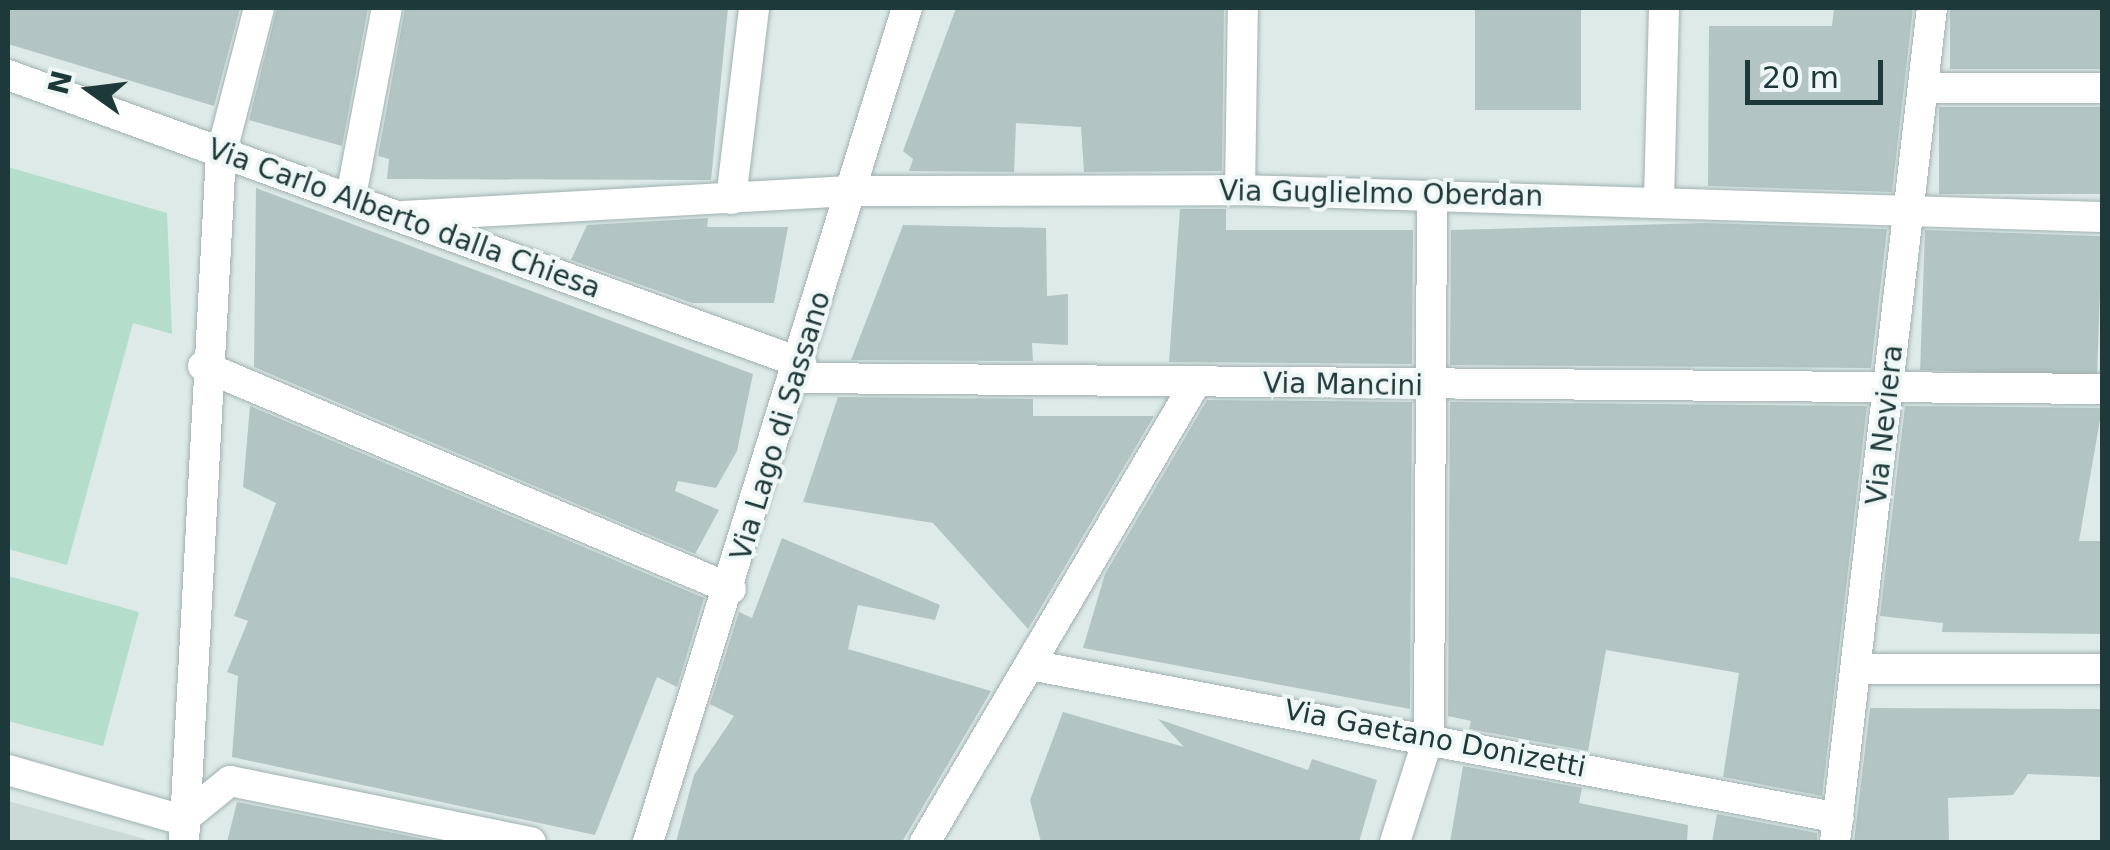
<!DOCTYPE html>
<style>
body{margin:0}
#map{position:relative;width:2110px;height:850px;overflow:hidden;background:#ddeae8;font-family:"DejaVu Sans",sans-serif}
div>[style]{position:absolute}
.built>*{inset:0;background:#cbdad7}
.green>*{inset:0;background:#b5ddcb}
.building>*{inset:0;background:#b3c5c2;transform-origin:0 0}
.roads{filter:drop-shadow(0 0 2px #a0b1b0) drop-shadow(0 0 2px #a0b1b0)}
.minor>*{height:30px;margin:-15px;padding:0 15px;transform-origin:15px;border-radius:15px;background:#fff}
span{translate:-50% -50%;white-space:nowrap;text-align:center;line-height:1.15;-webkit-text-stroke:8px #eef7f5;paint-order:stroke}
.street-label{font-size:28px;color:#1e393a}
.frame{position:absolute;inset:0;border:10px solid #1e393a;pointer-events:none}
.north{position:absolute;left:40px;top:40px;width:100px;height:100px;-webkit-text-stroke:8px #eef7f5;paint-order:stroke;rotate:284deg;font-size:28px;font-weight:700;line-height:40px;text-align:center;color:#1e393a}
.north::after{content:'';display:block;margin:auto;width:35px;height:45px;background:#1e393a;clip-path:polygon(50% 0,100% 100%,50% 72%,0 100%)}
.scale{position:absolute;left:1745px;top:60px;width:138px;height:45px;box-sizing:border-box;border:5px solid #1e393a;border-top:0;padding-left:12px;font-size:30px;line-height:35px;white-space:nowrap;color:#1e393a;-webkit-text-stroke:8px #eef7f5;paint-order:stroke}
</style>
<div id="map">
<div class="built">
<i style="clip-path:polygon(8px 801px,145px 839px,145px 842px,8px 842px)"></i>
</div>
<div class="green">
<i style="clip-path:polygon(8px 167px,167px 213px,172px 334px,133px 323px,67px 565px,8px 549px)"></i>
<i style="clip-path:polygon(8px 576px,139px 612px,103px 746px,8px 721px)"></i>
</div>
<div class="building">
<i style="clip-path:polygon(8px 8px,240px 8px,214px 106px,8px 44px)"></i>
<i style="clip-path:polygon(277px 8px,368px 8px,342px 146px,249px 120px)"></i>
<i style="clip-path:polygon(405px 8px,728px 8px,711px 180px,387px 179px,389px 159px,378px 156px)"></i>
<i style="clip-path:polygon(956px 8px,1224px 8px,1222px 171px,1084px 172px,1081px 127px,1016px 123px,1014px 172px,909px 171px,913px 159px,903px 151px)"></i>
<i style="left:1475px;top:8px;width:106px;height:102px"></i>
<i style="clip-path:polygon(1834px 8px,1913px 8px,1892px 192px,1708px 186px,1709px 26px,1832px 26px)"></i>
<i style="left:1950px;top:8px;width:152px;height:61px"></i>
<i style="left:1939px;top:107px;width:163px;height:87px"></i>
<i style="clip-path:polygon(256px 188px,753px 374px,737px 451px,716px 488px,678px 481px,675px 491px,719px 510px,695px 554px,254px 367px)"></i>
<i style="clip-path:polygon(1180px 209px,1226px 209px,1226px 230px,1413px 230px,1412px 364px,1169px 362px)"></i>
<i style="clip-path:polygon(708px 218px,707px 227px,788px 227px,774px 303px,692px 303px,571px 260px,587px 225px)"></i>
<i style="clip-path:polygon(1707px 223px,1887px 229px,1871px 368px,1450px 365px,1451px 230px)"></i>
<i style="clip-path:polygon(903px 225px,1046px 228px,1047px 296px,1068px 294px,1068px 345px,1032px 343px,1033px 361px,851px 360px)"></i>
<i style="left:1925px;top:230px;width:177px;height:140px;rotate:2deg"></i>
<i style="clip-path:polygon(838px 397px,1033px 399px,1033px 416px,1154px 416px,1028px 629px,933px 523px,803px 502px)"></i>
<i style="clip-path:polygon(1207px 400px,1412px 402px,1410px 709px,1083px 648px,1105px 574px)"></i>
<i style="clip-path:polygon(1450px 402px,1867px 406px,1822px 796px,1723px 777px,1739px 673px,1606px 650px,1588px 751px,1469px 729px,1471px 721px,1448px 716px)"></i>
<i style="clip-path:polygon(250px 406px,704px 598px,677px 687px,657px 677px,595px 835px,232px 757px,238px 676px,227px 672px,248px 621px,234px 616px,276px 503px,243px 487px)"></i>
<i style="clip-path:polygon(1905px 406px,2102px 408px,2079px 541px,2102px 541px,2102px 634px,1942px 632px,1943px 623px,1880px 616px)"></i>
<i style="clip-path:polygon(782px 538px,940px 605px,935px 620px,858px 605px,848px 649px,991px 691px,902px 842px,676px 842px,694px 775px,734px 716px,710px 704px,739px 612px,752px 618px)"></i>
<i style="clip-path:polygon(1870px 708px,2102px 709px,2102px 777px,2028px 774px,2013px 795px,1948px 798px,1949px 842px,1854px 842px)"></i>
<i style="clip-path:polygon(1063px 712px,1184px 747px,1158px 719px,1308px 770px,1312px 759px,1377px 780px,1359px 842px,1041px 842px,1030px 800px)"></i>
<i style="clip-path:polygon(1463px 766px,1582px 788px,1579px 803px,1688px 825px,1687px 842px,1450px 842px)"></i>
<i style="clip-path:polygon(237px 802px,439px 842px,227px 842px)"></i>
<i style="clip-path:polygon(1717px 814px,1817px 833px,1817px 842px,1712px 842px)"></i>
</div>
<div class="roads">
<div class="minor">
<i style="left:8px;top:75px;width:844px;rotate:19.96deg"></i>
<i style="left:1924px;top:88px;width:178px"></i>
<i style="left:1240px;top:190px;width:182px;rotate:-89.1deg"></i>
<i style="left:351px;top:196px;width:191px;rotate:-79.2deg"></i>
<i style="left:731px;top:199px;width:192px;rotate:-83.1deg"></i>
<i style="left:1659px;top:200px;width:192px;rotate:-88.5deg"></i>
<i style="left:403px;top:216px;width:452px;rotate:-3.2deg"></i>
<i style="left:854px;top:191px;width:386px;rotate:-0.1deg"></i>
<i style="left:1240px;top:190px;width:862px;rotate:1.79deg"></i>
<i style="left:203px;top:366px;width:573px;rotate:22.9deg"></i>
<i style="left:797px;top:378px;width:1305px;rotate:0.48deg"></i>
<i style="left:1030px;top:665px;width:823px;rotate:10.71deg"></i>
<i style="left:1857px;top:669px;width:245px"></i>
<i style="left:8px;top:770px;width:181px;rotate:16deg"></i>
<i style="left:182px;top:820px;width:62px;rotate:-39.1deg"></i>
<i style="left:230px;top:781px;width:307px;rotate:11.5deg"></i>
<i style="left:184px;top:842px;width:688px;rotate:-86.92deg"></i>
<i style="left:221px;top:155px;width:152px;rotate:-75.5deg"></i>
<i style="left:648px;top:842px;width:873px;rotate:-72.75deg"></i>
<i style="left:925px;top:842px;width:534px;rotate:-59.5deg"></i>
<i style="left:1395px;top:842px;width:111px;rotate:-72.2deg"></i>
<i style="left:1429px;top:736px;width:540px;rotate:-89.68deg"></i>
<i style="left:1835px;top:842px;width:840px;rotate:-83.37deg"></i>
</div>
</div>
<div class="street-label">
<span style="left:1381px;top:194px;rotate:1deg">Via Guglielmo Oberdan</span>
<span style="left:404px;top:219px;rotate:20deg">Via Carlo Alberto dalla Chiesa</span>
<span style="left:1343px;top:385px;rotate:1deg">Via Mancini</span>
<span style="left:1885px;top:425px;rotate:-84deg">Via Neviera</span>
<span style="left:781px;top:426px;rotate:-73deg">Via Lago di Sassano</span>
<span style="left:1435px;top:739px;rotate:11deg">Via Gaetano Donizetti</span>
</div>
<div class="frame"></div>
<div class="north">N</div>
<div class="scale">20 m</div>
</div>
